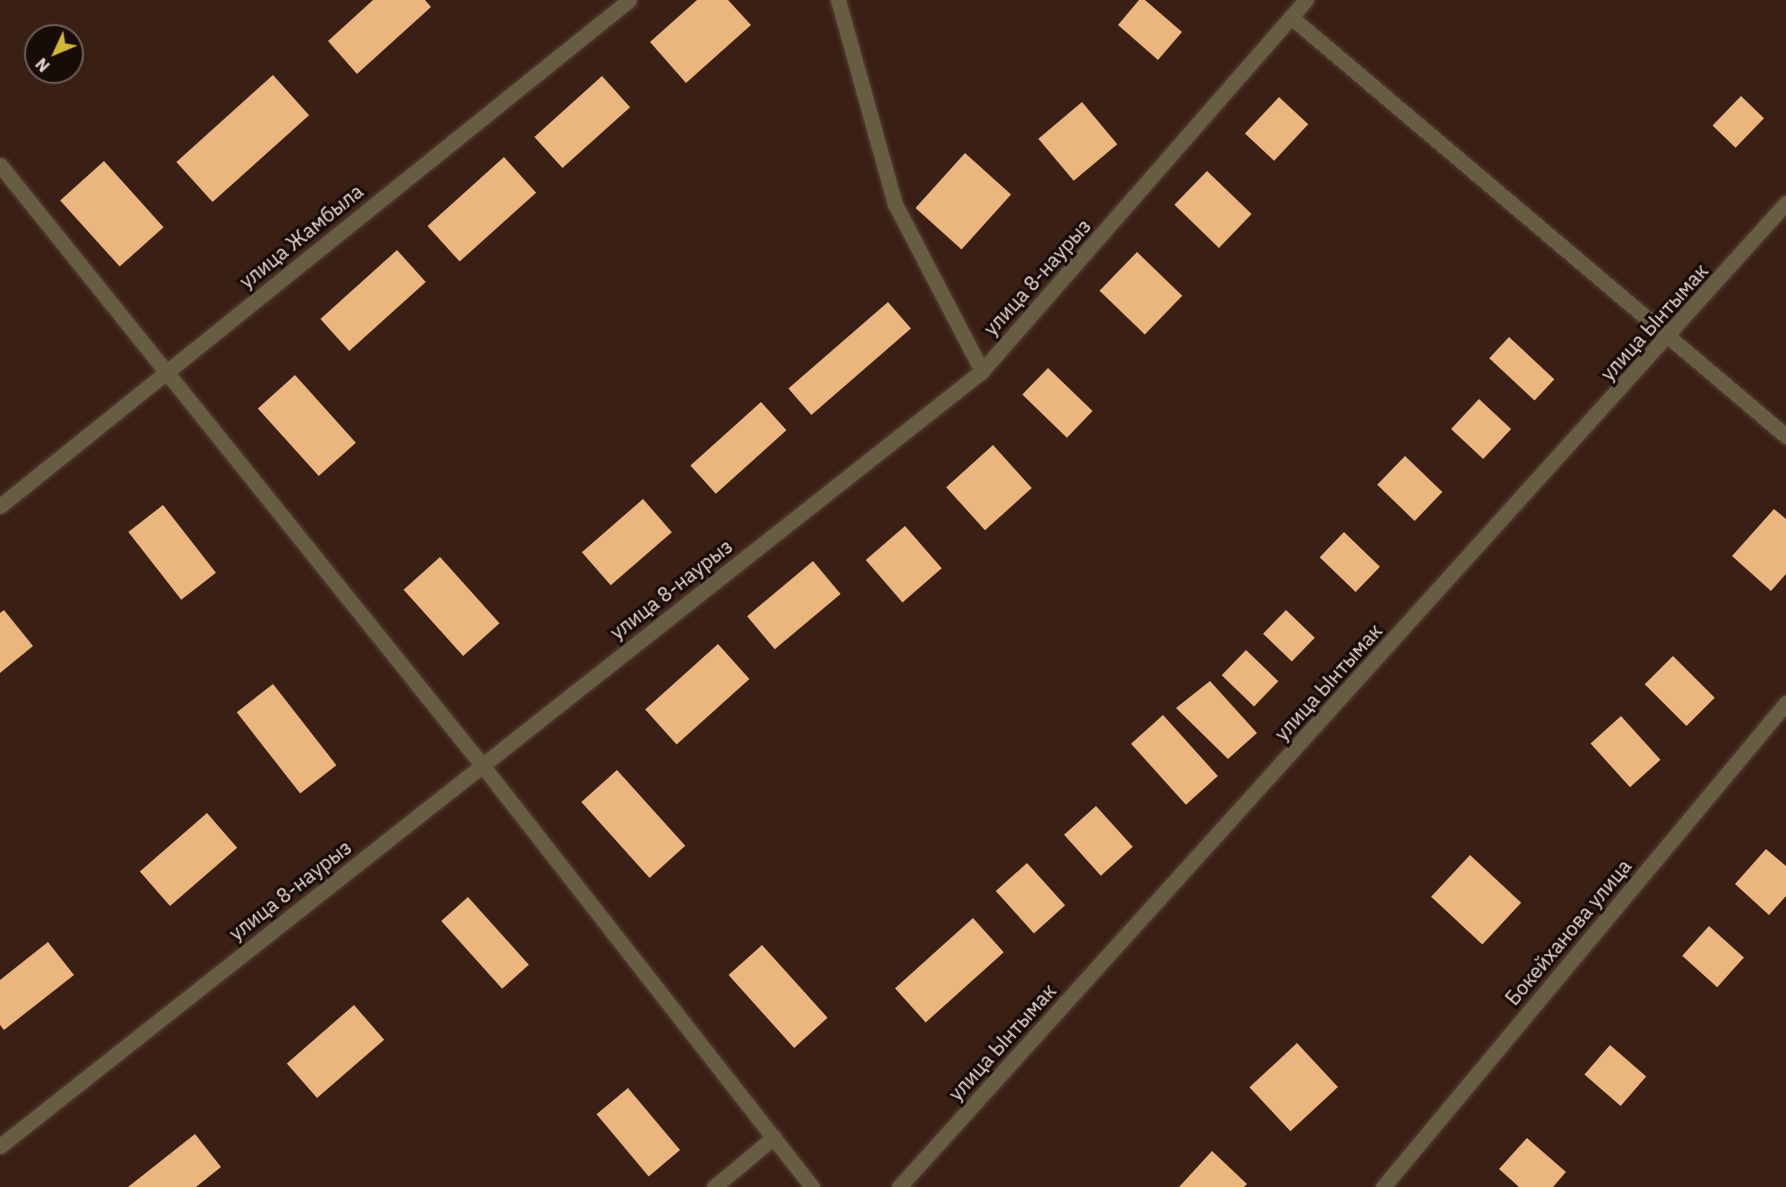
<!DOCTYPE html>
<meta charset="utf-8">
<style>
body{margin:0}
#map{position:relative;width:1786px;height:1187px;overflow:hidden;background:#3a1f15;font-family:"IBM Plex Sans",sans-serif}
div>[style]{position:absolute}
.building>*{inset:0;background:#eab67d;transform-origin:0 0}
.roads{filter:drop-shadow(0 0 2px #563d33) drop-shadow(0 0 2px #563d33)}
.minor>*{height:15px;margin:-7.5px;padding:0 7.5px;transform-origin:7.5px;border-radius:7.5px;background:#665d42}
span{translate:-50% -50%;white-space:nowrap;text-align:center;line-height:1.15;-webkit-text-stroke:6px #180c08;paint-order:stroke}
.street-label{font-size:20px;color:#ead8d1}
.north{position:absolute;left:24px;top:24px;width:60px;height:60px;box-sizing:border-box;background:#180c08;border:2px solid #6c5e58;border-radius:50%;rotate:226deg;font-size:16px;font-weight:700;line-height:24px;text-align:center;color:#ead8d1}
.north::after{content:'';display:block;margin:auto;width:21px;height:27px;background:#d0b836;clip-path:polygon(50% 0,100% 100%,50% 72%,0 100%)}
</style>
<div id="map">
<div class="building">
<i style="clip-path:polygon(373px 0,425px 0,431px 7px,357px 74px,328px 41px)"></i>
<i style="clip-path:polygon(697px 0,728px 0,751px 25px,686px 83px,650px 42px)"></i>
<i style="clip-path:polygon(1139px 0,1145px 0,1182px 32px,1158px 60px,1118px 25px)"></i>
<i style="left:273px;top:75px;width:54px;height:130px;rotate:48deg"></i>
<i style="left:602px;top:76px;width:42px;height:91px;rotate:48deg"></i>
<i style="left:1741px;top:96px;width:32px;height:41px;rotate:44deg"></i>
<i style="left:1279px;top:97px;width:40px;height:50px;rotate:43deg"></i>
<i style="left:1082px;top:102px;width:55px;height:57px;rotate:50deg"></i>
<i style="left:965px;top:153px;width:62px;height:74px;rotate:42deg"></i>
<i style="left:504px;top:157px;width:48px;height:103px;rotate:48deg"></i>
<i style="left:104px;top:161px;width:89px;height:59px;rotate:48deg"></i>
<i style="left:1207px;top:171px;width:62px;height:47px;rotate:44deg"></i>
<i style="left:397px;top:250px;width:43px;height:103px;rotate:48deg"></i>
<i style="left:1137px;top:252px;width:63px;height:54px;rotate:44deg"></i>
<i style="left:888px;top:302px;width:35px;height:132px;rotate:49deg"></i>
<i style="left:1509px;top:337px;width:62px;height:29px;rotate:43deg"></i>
<i style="left:1048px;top:368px;width:62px;height:37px;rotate:44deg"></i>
<i style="left:295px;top:375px;width:91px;height:50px;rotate:48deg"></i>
<i style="left:1479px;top:399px;width:44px;height:41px;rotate:43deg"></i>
<i style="left:761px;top:402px;width:38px;height:95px;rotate:48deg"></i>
<i style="left:993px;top:445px;width:58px;height:63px;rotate:48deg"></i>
<i style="left:1405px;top:456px;width:52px;height:40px;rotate:44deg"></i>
<i style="left:643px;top:499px;width:44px;height:81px;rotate:49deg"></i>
<i style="left:163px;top:505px;width:86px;height:44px;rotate:52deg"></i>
<i style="clip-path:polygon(1774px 509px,1786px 519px,1786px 574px,1771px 591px,1732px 556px)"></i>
<i style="left:905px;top:526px;width:56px;height:52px;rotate:49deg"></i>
<i style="left:1344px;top:532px;width:50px;height:35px;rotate:44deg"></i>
<i style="left:440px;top:557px;width:89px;height:49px;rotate:48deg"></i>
<i style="left:813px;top:561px;width:43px;height:86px;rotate:50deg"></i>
<i style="clip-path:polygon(4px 610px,33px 646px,0 673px,0 613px)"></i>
<i style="left:1286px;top:610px;width:40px;height:33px;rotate:44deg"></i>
<i style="left:718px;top:644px;width:47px;height:98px;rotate:48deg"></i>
<i style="left:1246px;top:650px;width:45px;height:35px;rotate:44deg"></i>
<i style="left:1673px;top:656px;width:59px;height:40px;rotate:45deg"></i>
<i style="clip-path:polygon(1210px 681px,1257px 733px,1228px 759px,1176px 708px)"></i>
<i style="left:273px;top:684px;width:103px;height:46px;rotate:52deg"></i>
<i style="left:1163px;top:715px;width:82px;height:43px;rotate:48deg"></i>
<i style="left:1621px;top:716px;width:59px;height:41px;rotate:48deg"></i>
<i style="left:617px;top:770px;width:102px;height:48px;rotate:48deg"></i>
<i style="left:1096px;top:806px;width:55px;height:43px;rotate:48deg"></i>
<i style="left:207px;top:813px;width:46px;height:89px;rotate:49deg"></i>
<i style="clip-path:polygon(1766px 849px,1786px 866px,1786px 896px,1769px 915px,1735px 884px)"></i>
<i style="left:1470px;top:855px;width:70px;height:57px;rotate:43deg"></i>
<i style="left:1027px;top:863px;width:57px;height:42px;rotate:48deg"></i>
<i style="left:468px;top:897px;width:91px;height:36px;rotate:48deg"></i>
<i style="left:973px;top:918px;width:46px;height:105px;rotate:48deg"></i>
<i style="left:1709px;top:926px;width:47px;height:40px;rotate:42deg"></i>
<i style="clip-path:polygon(48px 942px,74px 975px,4px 1030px,0 1025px,0 980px)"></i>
<i style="left:762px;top:945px;width:98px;height:45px;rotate:48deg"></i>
<i style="left:354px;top:1005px;width:46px;height:89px;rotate:49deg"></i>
<i style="left:1297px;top:1043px;width:60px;height:65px;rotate:47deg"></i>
<i style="left:1610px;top:1045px;width:48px;height:39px;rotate:41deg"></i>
<i style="left:628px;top:1088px;width:81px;height:41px;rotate:50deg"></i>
<i style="clip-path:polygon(195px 1134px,221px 1167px,196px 1187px,128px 1187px)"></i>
<i style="clip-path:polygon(1527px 1138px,1566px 1172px,1553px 1187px,1519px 1187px,1499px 1169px)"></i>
<i style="clip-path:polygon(1212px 1151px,1247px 1184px,1244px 1187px,1179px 1187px)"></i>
</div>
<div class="roads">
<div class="minor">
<i style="left:838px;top:0;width:212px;rotate:74.4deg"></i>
<i style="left:895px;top:204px;width:188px;rotate:62.5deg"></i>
<i style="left:1291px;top:17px;width:649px;rotate:40.25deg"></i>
<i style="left:0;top:165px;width:770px;rotate:51.22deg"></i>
<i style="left:482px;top:765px;width:536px;rotate:51.97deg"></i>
<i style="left:0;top:506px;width:807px;rotate:-38.81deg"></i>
<i style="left:0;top:1146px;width:1251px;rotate:-38.28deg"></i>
<i style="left:982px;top:371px;width:493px;rotate:-48.9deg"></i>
<i style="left:714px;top:1187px;width:78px;rotate:-39.8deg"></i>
<i style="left:899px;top:1187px;width:1325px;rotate:-47.97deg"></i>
<i style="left:1383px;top:1187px;width:630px;rotate:-50.22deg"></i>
</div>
</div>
<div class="street-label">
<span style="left:301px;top:236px;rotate:-39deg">улица Жамбыла</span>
<span style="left:1037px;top:277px;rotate:-48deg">улица 8-наурыз</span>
<span style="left:1654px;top:322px;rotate:-48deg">улица Ынтымак</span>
<span style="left:671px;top:589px;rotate:-38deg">улица 8-наурыз</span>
<span style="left:1328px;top:682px;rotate:-48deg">улица Ынтымак</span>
<span style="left:290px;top:890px;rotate:-38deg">улица 8-наурыз</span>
<span style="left:1568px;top:932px;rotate:-50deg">Бокейханова улица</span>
<span style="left:1002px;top:1042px;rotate:-48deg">улица Ынтымак</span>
</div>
<div class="north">N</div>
</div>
